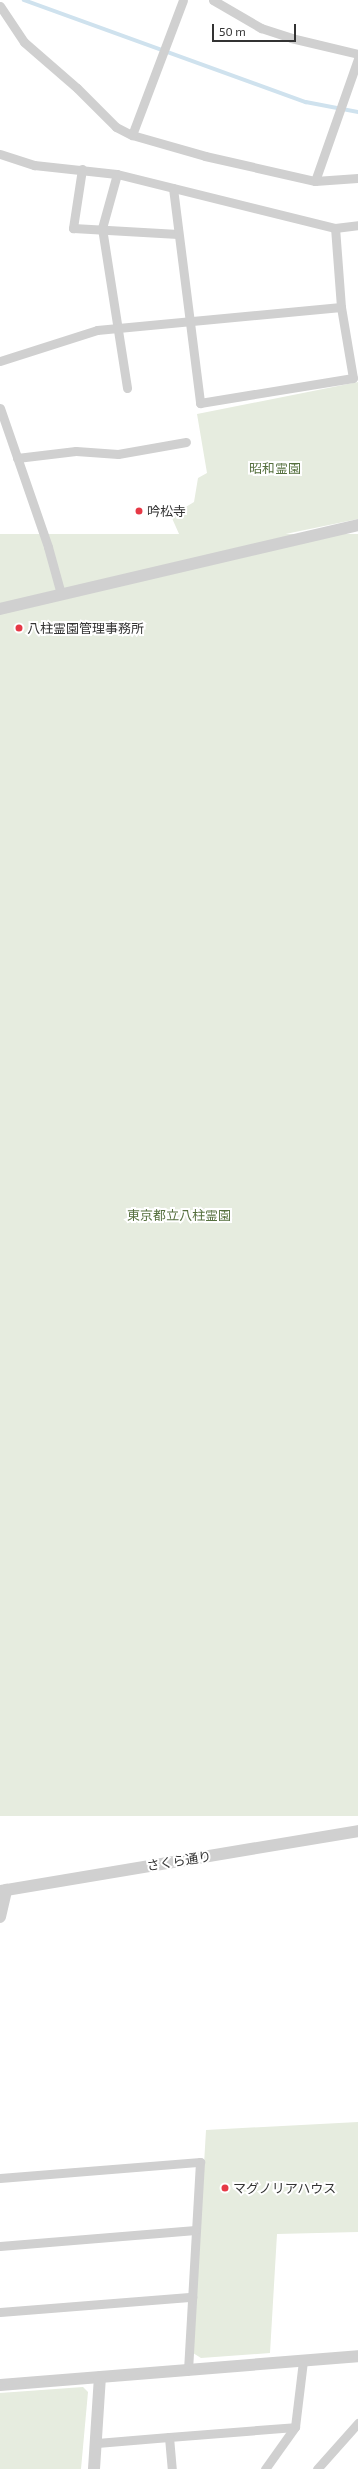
<!DOCTYPE html>
<meta charset="utf-8">
<style>
body{margin:0}
#map{position:relative;width:358px;height:2469px;overflow:hidden;background:#fff;font-family:"Exo 2","Noto Sans JP",sans-serif}
div>[style]{position:absolute}
.green>*{inset:0;background:#e6ecdf;transform-origin:0 0}
.stream>*{height:3.5px;margin:-1.75px;padding:0 1.75px;transform-origin:1.75px;border-radius:1.75px;background:#cfe2ee}
.minor>*{height:9px;margin:-4.5px;padding:0 4.5px;transform-origin:4.5px;border-radius:4.5px;background:#d0d0d0}
.tertiary>*{height:12px;margin:-6px;padding:0 6px;transform-origin:6px;border-radius:6px;background:#d0d0d0}
.dots>*{width:11px;height:11px;translate:-50% -50%;box-sizing:border-box;border:2px solid #fff;border-radius:50%}
span{translate:-50% -50%;white-space:nowrap;text-align:center;line-height:1.15;-webkit-text-stroke:4px #fff;paint-order:stroke}
.park-label{font-size:13px;color:#56703f}
.poi-label{font-size:13px;color:#333}
.left{translate:0 -50%;text-align:left}
.street-label{font-size:13px;color:#333}
.scale{position:absolute;left:212px;top:24px;width:84px;height:18px;box-sizing:border-box;border:2px solid #333;border-top:0;padding-left:5px;font-size:12px;line-height:14px;white-space:nowrap;color:#333;-webkit-text-stroke:3px #fff;paint-order:stroke}
</style>
<div id="map">
<div class="green">
<i style="clip-path:polygon(358px 382px,358px 519px,188px 554px,171px 516px,194px 502px,198px 478px,207px 473px,197px 414px)"></i>
<i style="left:358px;top:534px;width:1282px;height:367px;rotate:90deg"></i>
<i style="clip-path:polygon(358px 2122px,358px 2232px,277px 2234px,270px 2353px,201px 2358px,193px 2353px,206px 2130px)"></i>
<i style="clip-path:polygon(83px 2387px,88px 2392px,81px 2469px,0 2469px,0 2393px)"></i>
</div>
<div class="stream">
<i style="left:24px;top:0;width:300px;rotate:19.9deg"></i>
<i style="left:306px;top:102px;width:53px;rotate:10.9deg"></i>
</div>
<div class="minor">
<i style="left:213px;top:0;width:56px;rotate:30.3deg"></i>
<i style="left:261px;top:28px;width:32px;rotate:18deg"></i>
<i style="left:291px;top:38px;width:69px;rotate:13.4deg"></i>
<i style="left:0;top:6px;width:43px;rotate:56.3deg"></i>
<i style="left:24px;top:42px;width:70px;rotate:41deg"></i>
<i style="left:77px;top:88px;width:55px;rotate:45deg"></i>
<i style="left:116px;top:127px;width:18px;rotate:27deg"></i>
<i style="left:132px;top:135px;width:76px;rotate:16deg"></i>
<i style="left:205px;top:156px;width:113px;rotate:12.8deg"></i>
<i style="left:315px;top:181px;width:43px;rotate:-4deg"></i>
<i style="left:132px;top:135px;width:144px;rotate:-69.3deg"></i>
<i style="left:0;top:154px;width:36px;rotate:18deg"></i>
<i style="left:34px;top:165px;width:83px;rotate:6.2deg"></i>
<i style="left:117px;top:174px;width:225px;rotate:13.9deg"></i>
<i style="left:335px;top:228px;width:23px;rotate:-7deg"></i>
<i style="left:82px;top:169px;width:60px;rotate:98.7deg"></i>
<i style="left:73px;top:228px;width:105px;rotate:3.3deg"></i>
<i style="left:117px;top:174px;width:56px;rotate:105.5deg"></i>
<i style="left:102px;top:228px;width:162px;rotate:81.1deg"></i>
<i style="left:315px;top:181px;width:129px;rotate:-70.6deg"></i>
<i style="left:173px;top:188px;width:217px;rotate:82.8deg"></i>
<i style="left:200px;top:403px;width:155px;rotate:-9.3deg"></i>
<i style="left:353px;top:378px;width:72px;rotate:-99.6deg"></i>
<i style="left:0;top:361px;width:102px;rotate:-17.7deg"></i>
<i style="left:97px;top:330px;width:245px;rotate:-5.4deg"></i>
<i style="left:341px;top:307px;width:79px;rotate:-94.3deg"></i>
<i style="left:0;top:408px;width:147px;rotate:70.9deg"></i>
<i style="left:48px;top:547px;width:49px;rotate:74.5deg"></i>
<i style="left:17px;top:458px;width:59px;rotate:-6.8deg"></i>
<i style="left:76px;top:451px;width:42px;rotate:4.1deg"></i>
<i style="left:118px;top:454px;width:69px;rotate:-10deg"></i>
<i style="left:0;top:2178px;width:201px;rotate:-4.6deg"></i>
<i style="left:200px;top:2162px;width:209px;rotate:93.3deg"></i>
<i style="left:0;top:2246px;width:196px;rotate:-4.7deg"></i>
<i style="left:0;top:2312px;width:193px;rotate:-4.5deg"></i>
<i style="left:169px;top:2437px;width:126px;rotate:-4.5deg"></i>
<i style="left:295px;top:2427px;width:66px;rotate:-83.1deg"></i>
<i style="left:97px;top:2443px;width:72px;rotate:-4.8deg"></i>
<i style="left:169px;top:2437px;width:32px;rotate:85deg"></i>
<i style="left:265px;top:2469px;width:52px;rotate:-54.5deg"></i>
<i style="left:317px;top:2469px;width:62px;rotate:-48.3deg"></i>
</div>
<div class="tertiary">
<i style="left:0;top:609px;width:368px;rotate:-13.2deg"></i>
<i style="left:0;top:1891px;width:363px;rotate:-9.5deg"></i>
<i style="left:0;top:1917px;width:28px;rotate:-77deg"></i>
<i style="left:0;top:2385px;width:359px;rotate:-4.6deg"></i>
<i style="left:94px;top:2469px;width:92px;rotate:-86.3deg"></i>
</div>
<div class="dots">
<i style="left:139px;top:511px;background:#e63946"></i>
<i style="left:19px;top:628px;background:#e63946"></i>
<i style="left:225px;top:2188px;background:#e63946"></i>
</div>
<div class="park-label">
<span style="left:275px;top:468px">昭和霊園</span>
<span style="left:179px;top:1215px">東京都立八柱霊園</span>
</div>
<div class="poi-label">
<span class="left" style="left:147px;top:511px">吟松寺</span>
<span class="left" style="left:27px;top:628px">八柱霊園管理事務所</span>
<span class="left" style="left:233px;top:2188px">マグノリアハウス</span>
</div>
<div class="street-label">
<span style="left:179px;top:1861px;rotate:-9deg">さくら通り</span>
</div>
<div class="scale">50 m</div>
</div>
